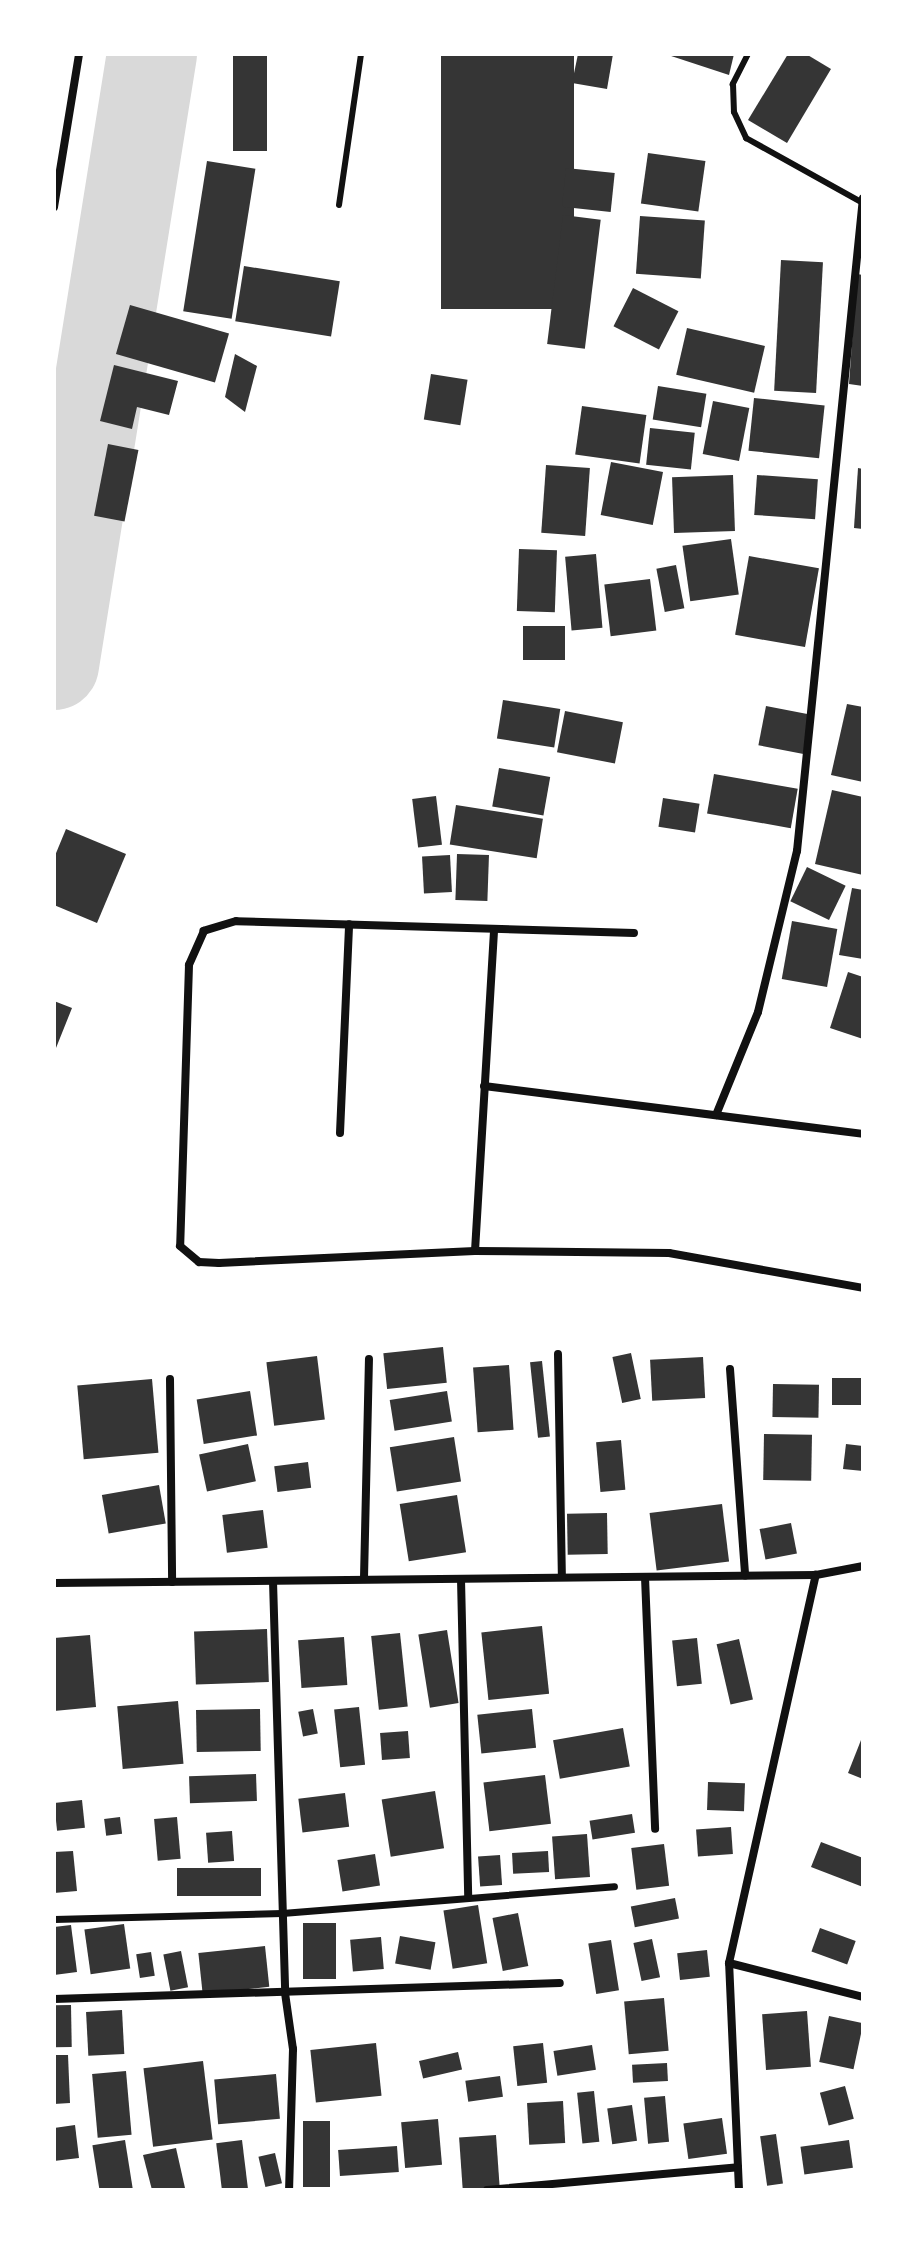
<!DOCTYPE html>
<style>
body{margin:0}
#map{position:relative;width:917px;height:2244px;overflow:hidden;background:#fff;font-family:"Public Sans",sans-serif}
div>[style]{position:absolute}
.river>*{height:90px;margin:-45px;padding:0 45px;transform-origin:45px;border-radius:45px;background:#d9d9d9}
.building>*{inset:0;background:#353535;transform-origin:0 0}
.service>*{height:6px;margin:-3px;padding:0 3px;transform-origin:3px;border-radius:3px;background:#111}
.pedestrian>*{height:7px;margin:-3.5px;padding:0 3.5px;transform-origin:3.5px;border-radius:3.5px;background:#111}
.minor>*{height:8px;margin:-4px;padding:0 4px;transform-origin:4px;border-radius:4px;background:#111}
span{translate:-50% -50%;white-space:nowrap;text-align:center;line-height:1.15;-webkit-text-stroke:6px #fff;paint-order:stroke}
.frame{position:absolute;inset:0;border:56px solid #fff;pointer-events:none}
</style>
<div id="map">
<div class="river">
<i style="left:54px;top:665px;width:619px;rotate:-80.89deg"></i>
</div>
<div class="building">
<i style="left:233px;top:54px;width:34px;height:97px"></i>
<i style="left:441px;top:54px;width:133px;height:255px"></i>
<i style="clip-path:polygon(578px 54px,613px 54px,607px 89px,572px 83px)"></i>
<i style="clip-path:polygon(665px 54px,734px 54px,729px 75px)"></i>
<i style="clip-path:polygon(788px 54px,806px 54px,831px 69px,787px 143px,748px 120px)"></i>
<i style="left:648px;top:153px;width:58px;height:51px;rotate:8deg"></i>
<i style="left:207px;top:161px;width:49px;height:152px;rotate:9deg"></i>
<i style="left:566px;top:168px;width:49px;height:39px;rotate:6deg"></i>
<i style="left:563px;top:215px;width:38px;height:130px;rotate:7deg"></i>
<i style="left:640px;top:216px;width:65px;height:58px;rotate:4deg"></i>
<i style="left:781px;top:260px;width:42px;height:131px;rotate:3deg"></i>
<i style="left:244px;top:266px;width:97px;height:56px;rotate:9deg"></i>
<i style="clip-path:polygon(857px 274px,863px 275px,863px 386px,849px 384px)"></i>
<i style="left:633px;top:288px;width:51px;height:43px;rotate:27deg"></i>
<i style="left:130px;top:305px;width:103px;height:51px;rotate:16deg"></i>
<i style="left:687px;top:328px;width:80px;height:48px;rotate:13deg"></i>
<i style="clip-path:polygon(235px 354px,257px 366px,245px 412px,225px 397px)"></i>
<i style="clip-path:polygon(114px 365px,178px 381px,169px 415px,137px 407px,132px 429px,100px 421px)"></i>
<i style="left:431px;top:374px;width:37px;height:46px;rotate:9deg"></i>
<i style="left:658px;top:386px;width:49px;height:34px;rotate:9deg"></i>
<i style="left:754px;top:398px;width:71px;height:53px;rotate:6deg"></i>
<i style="left:713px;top:401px;width:37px;height:54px;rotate:11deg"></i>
<i style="left:582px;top:406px;width:65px;height:49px;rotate:8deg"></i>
<i style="left:650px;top:428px;width:45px;height:37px;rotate:6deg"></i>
<i style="left:108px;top:444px;width:31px;height:73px;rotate:11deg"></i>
<i style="left:611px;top:462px;width:53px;height:54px;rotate:11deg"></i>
<i style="left:546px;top:465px;width:44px;height:68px;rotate:4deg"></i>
<i style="clip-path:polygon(858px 468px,863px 469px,863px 529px,854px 528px)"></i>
<i style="left:733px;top:475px;width:56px;height:61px;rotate:88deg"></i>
<i style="left:757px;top:475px;width:61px;height:40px;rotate:4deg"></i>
<i style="left:731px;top:539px;width:56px;height:49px;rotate:82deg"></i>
<i style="left:519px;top:549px;width:38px;height:62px;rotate:2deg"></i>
<i style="left:596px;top:554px;width:74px;height:31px;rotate:85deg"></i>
<i style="left:749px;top:556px;width:71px;height:80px;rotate:10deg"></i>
<i style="left:676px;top:565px;width:44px;height:20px;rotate:79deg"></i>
<i style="left:650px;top:579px;width:52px;height:46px;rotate:83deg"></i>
<i style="left:523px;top:626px;width:42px;height:34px"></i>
<i style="left:503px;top:700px;width:58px;height:39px;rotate:9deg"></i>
<i style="clip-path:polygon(847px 704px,863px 707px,863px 782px,831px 775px)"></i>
<i style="left:766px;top:706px;width:46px;height:40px;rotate:11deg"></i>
<i style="left:565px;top:711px;width:59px;height:42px;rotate:11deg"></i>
<i style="left:499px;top:768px;width:52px;height:39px;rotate:10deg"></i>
<i style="left:714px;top:774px;width:85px;height:40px;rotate:10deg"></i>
<i style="clip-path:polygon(832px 790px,863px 797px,863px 875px,815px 864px)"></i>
<i style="left:436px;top:796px;width:49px;height:24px;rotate:83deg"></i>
<i style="left:663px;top:798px;width:37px;height:29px;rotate:9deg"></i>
<i style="left:456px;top:805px;width:88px;height:40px;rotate:9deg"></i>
<i style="clip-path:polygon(66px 829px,126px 854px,97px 923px,54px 905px,54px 858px)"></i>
<i style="left:457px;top:854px;width:32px;height:46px;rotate:2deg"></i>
<i style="left:450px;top:855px;width:37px;height:28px;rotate:87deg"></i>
<i style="left:807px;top:867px;width:43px;height:38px;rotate:26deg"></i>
<i style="clip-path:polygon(852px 888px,863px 890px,863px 959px,839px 955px)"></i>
<i style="left:792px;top:921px;width:46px;height:59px;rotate:10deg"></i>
<i style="clip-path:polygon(848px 972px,863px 977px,863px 1039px,830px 1028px)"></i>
<i style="clip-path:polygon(54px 1001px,72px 1008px,54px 1053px)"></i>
<i style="left:443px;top:1347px;width:36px;height:60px;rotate:84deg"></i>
<i style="left:631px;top:1353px;width:47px;height:19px;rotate:78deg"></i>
<i style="left:317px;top:1356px;width:64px;height:51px;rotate:83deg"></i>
<i style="left:703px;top:1357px;width:41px;height:53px;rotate:87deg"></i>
<i style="left:542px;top:1361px;width:76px;height:12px;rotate:84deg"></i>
<i style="left:509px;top:1365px;width:65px;height:36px;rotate:86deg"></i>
<i style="left:863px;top:1378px;width:27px;height:31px;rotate:90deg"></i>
<i style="left:152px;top:1379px;width:74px;height:75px;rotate:85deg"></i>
<i style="left:773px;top:1384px;width:46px;height:33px;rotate:1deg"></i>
<i style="left:250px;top:1391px;width:45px;height:54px;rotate:81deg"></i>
<i style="left:447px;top:1391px;width:31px;height:58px;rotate:81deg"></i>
<i style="left:764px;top:1434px;width:48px;height:46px;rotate:1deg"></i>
<i style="left:454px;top:1437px;width:45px;height:65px;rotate:81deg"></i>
<i style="left:621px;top:1440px;width:50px;height:25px;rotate:85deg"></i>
<i style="left:248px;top:1444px;width:38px;height:50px;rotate:78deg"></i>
<i style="clip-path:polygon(846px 1444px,863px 1446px,863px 1471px,843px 1469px)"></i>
<i style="left:308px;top:1462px;width:26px;height:34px;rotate:83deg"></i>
<i style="left:159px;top:1485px;width:39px;height:58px;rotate:80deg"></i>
<i style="left:457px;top:1495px;width:58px;height:58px;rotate:81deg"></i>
<i style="left:722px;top:1504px;width:58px;height:73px;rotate:83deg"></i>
<i style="left:263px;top:1510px;width:38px;height:41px;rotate:83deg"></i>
<i style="left:607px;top:1513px;width:41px;height:40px;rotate:89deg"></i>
<i style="left:791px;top:1523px;width:31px;height:32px;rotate:79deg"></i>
<i style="left:542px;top:1626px;width:68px;height:61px;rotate:84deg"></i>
<i style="left:267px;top:1629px;width:53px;height:73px;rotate:88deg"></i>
<i style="left:447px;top:1630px;width:74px;height:29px;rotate:81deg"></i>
<i style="left:400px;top:1633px;width:74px;height:29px;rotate:84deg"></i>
<i style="clip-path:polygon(90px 1635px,96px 1707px,54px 1711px,54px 1638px)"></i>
<i style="left:344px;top:1637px;width:48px;height:46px;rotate:86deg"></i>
<i style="left:697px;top:1638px;width:46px;height:25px;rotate:84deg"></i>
<i style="left:739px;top:1639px;width:62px;height:23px;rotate:77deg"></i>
<i style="left:178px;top:1701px;width:63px;height:61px;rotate:85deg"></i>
<i style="left:359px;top:1707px;width:58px;height:25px;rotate:84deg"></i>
<i style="left:260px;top:1709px;width:42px;height:64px;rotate:89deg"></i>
<i style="left:313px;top:1709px;width:25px;height:15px;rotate:79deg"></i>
<i style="left:532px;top:1709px;width:39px;height:55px;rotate:84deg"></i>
<i style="left:623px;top:1728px;width:39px;height:71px;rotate:80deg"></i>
<i style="left:408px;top:1731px;width:27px;height:28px;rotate:86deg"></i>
<i style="clip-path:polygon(863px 1735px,863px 1779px,848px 1773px)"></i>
<i style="left:256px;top:1774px;width:27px;height:67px;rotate:88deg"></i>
<i style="left:545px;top:1775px;width:49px;height:62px;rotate:83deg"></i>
<i style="left:708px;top:1782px;width:37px;height:28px;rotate:2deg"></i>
<i style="left:435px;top:1791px;width:58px;height:54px;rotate:81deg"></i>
<i style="left:345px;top:1793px;width:34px;height:47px;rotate:83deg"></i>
<i style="left:82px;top:1800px;width:28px;height:28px;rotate:84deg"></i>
<i style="left:632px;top:1814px;width:19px;height:43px;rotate:81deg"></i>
<i style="left:120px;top:1817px;width:17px;height:16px;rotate:83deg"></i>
<i style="left:177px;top:1817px;width:42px;height:23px;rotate:85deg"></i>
<i style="left:731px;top:1827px;width:27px;height:35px;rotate:86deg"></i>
<i style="left:232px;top:1831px;width:30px;height:26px;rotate:86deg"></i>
<i style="left:587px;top:1834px;width:43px;height:35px;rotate:86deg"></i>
<i style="clip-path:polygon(821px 1842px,863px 1858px,863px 1887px,811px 1867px)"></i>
<i style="left:664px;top:1844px;width:42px;height:33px;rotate:83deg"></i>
<i style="clip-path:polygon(73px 1851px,77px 1891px,54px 1893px,54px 1852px)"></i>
<i style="left:548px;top:1851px;width:21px;height:36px;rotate:87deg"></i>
<i style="left:375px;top:1854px;width:32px;height:38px;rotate:81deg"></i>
<i style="left:500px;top:1855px;width:30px;height:22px;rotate:86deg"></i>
<i style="left:261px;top:1868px;width:28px;height:84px;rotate:90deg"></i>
<i style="left:675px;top:1898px;width:21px;height:45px;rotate:79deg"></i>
<i style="left:478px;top:1905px;width:59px;height:35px;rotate:81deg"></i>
<i style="left:518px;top:1913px;width:54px;height:26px;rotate:79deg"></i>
<i style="left:303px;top:1923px;width:33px;height:56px"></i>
<i style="left:124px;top:1924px;width:45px;height:40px;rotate:82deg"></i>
<i style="clip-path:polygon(71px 1925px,77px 1972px,54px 1975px,54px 1927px)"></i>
<i style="left:820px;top:1928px;width:38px;height:25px;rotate:20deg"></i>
<i style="left:400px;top:1936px;width:36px;height:28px;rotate:10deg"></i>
<i style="left:381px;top:1937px;width:32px;height:31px;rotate:85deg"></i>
<i style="left:652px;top:1939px;width:39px;height:19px;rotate:78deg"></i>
<i style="left:611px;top:1940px;width:51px;height:23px;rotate:81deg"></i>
<i style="left:265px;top:1946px;width:41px;height:67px;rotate:84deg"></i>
<i style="left:707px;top:1950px;width:27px;height:30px;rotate:84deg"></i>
<i style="left:181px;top:1951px;width:37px;height:18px;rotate:79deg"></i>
<i style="left:151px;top:1952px;width:24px;height:15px;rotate:81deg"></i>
<i style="left:664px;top:1998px;width:53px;height:40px;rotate:85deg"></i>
<i style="left:71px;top:2005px;width:42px;height:17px;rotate:89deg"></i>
<i style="left:122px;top:2010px;width:44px;height:36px;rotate:87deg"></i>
<i style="left:807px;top:2011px;width:56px;height:45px;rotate:86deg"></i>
<i style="left:829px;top:2016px;width:35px;height:47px;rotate:12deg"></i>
<i style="left:376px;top:2043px;width:53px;height:66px;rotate:84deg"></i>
<i style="left:543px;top:2043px;width:40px;height:30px;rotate:84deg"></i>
<i style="left:592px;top:2045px;width:25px;height:39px;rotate:81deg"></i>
<i style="left:458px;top:2052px;width:18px;height:40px;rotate:77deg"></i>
<i style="clip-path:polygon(54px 2055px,68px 2055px,70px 2103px,54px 2104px)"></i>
<i style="left:203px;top:2061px;width:79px;height:60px;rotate:83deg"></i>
<i style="left:667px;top:2063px;width:18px;height:35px;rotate:87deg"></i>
<i style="left:126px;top:2071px;width:64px;height:34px;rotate:85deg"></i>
<i style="left:276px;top:2074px;width:45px;height:62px;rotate:85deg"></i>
<i style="left:500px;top:2076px;width:21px;height:35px;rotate:82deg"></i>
<i style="left:845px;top:2086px;width:34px;height:26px;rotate:75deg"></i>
<i style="left:594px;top:2091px;width:51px;height:17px;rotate:84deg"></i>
<i style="left:665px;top:2096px;width:46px;height:21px;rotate:85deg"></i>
<i style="left:563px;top:2101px;width:42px;height:36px;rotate:87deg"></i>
<i style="left:632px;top:2105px;width:36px;height:25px;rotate:82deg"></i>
<i style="left:722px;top:2118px;width:36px;height:39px;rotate:82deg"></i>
<i style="left:438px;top:2119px;width:46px;height:37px;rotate:85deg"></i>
<i style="left:303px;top:2121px;width:27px;height:66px"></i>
<i style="clip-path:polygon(75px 2125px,79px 2158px,54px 2161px,54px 2128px)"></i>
<i style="left:776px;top:2134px;width:50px;height:16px;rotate:82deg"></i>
<i style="left:496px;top:2135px;width:52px;height:37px;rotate:86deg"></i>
<i style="left:125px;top:2140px;width:51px;height:33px;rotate:81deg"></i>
<i style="left:242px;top:2140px;width:50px;height:26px;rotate:83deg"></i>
<i style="left:849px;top:2140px;width:28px;height:49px;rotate:82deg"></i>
<i style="left:397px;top:2146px;width:26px;height:59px;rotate:86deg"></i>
<i style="clip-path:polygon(176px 2148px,185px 2188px,152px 2190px,143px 2155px)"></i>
<i style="left:275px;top:2153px;width:31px;height:17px;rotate:77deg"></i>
</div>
<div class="service">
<i style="left:748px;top:54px;width:34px;rotate:117deg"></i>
<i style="left:733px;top:84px;width:28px;rotate:88deg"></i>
<i style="left:734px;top:112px;width:29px;rotate:65deg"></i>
<i style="left:746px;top:138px;width:132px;rotate:29.1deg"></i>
<i style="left:339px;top:205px;width:153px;rotate:-81.7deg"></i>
</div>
<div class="pedestrian">
<i style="left:54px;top:1919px;width:228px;rotate:-1.5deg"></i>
<i style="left:282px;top:1913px;width:333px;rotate:-4.6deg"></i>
</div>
<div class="minor">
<i style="left:54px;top:207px;width:155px;rotate:-80.7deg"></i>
<i style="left:634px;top:933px;width:398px;rotate:-178.3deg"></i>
<i style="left:236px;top:921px;width:34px;rotate:163deg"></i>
<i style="left:204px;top:931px;width:37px;rotate:114deg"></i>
<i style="left:189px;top:965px;width:281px;rotate:91.8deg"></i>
<i style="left:180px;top:1246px;width:25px;rotate:40deg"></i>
<i style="left:199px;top:1262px;width:20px;rotate:3deg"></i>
<i style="left:219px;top:1263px;width:256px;rotate:-2.7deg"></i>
<i style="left:475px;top:1251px;width:194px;rotate:0.6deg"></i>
<i style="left:669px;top:1253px;width:197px;rotate:10.2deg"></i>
<i style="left:484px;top:1086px;width:382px;rotate:7.2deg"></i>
<i style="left:716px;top:1115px;width:111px;rotate:-67.8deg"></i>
<i style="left:758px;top:1012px;width:166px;rotate:-76.4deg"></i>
<i style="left:797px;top:851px;width:656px;rotate:-84.23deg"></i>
<i style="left:340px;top:1133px;width:209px;rotate:-87.5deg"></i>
<i style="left:475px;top:1251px;width:322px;rotate:-86.6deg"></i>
<i style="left:558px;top:1354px;width:223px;rotate:89deg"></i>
<i style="left:730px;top:1369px;width:207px;rotate:85.8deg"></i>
<i style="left:170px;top:1379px;width:203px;rotate:89.4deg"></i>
<i style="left:645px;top:1577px;width:252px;rotate:87.7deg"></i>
<i style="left:364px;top:1578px;width:219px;rotate:-88.7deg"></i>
<i style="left:461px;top:1579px;width:318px;rotate:88.7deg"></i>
<i style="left:273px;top:1581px;width:412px;rotate:88.3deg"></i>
<i style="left:285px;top:1993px;width:57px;rotate:81.9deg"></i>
<i style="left:293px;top:2049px;width:141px;rotate:91.6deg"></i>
<i style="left:54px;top:1583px;width:762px;rotate:-0.6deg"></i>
<i style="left:816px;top:1575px;width:48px;rotate:-10.8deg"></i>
<i style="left:729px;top:1963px;width:138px;rotate:14.2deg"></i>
<i style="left:54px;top:1999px;width:506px;rotate:-1.81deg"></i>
<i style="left:487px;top:2190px;width:252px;rotate:-5.2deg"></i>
<i style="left:739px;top:2190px;width:227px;rotate:-92.5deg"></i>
<i style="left:729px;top:1963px;width:398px;rotate:-77.4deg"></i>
</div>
<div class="frame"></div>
</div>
